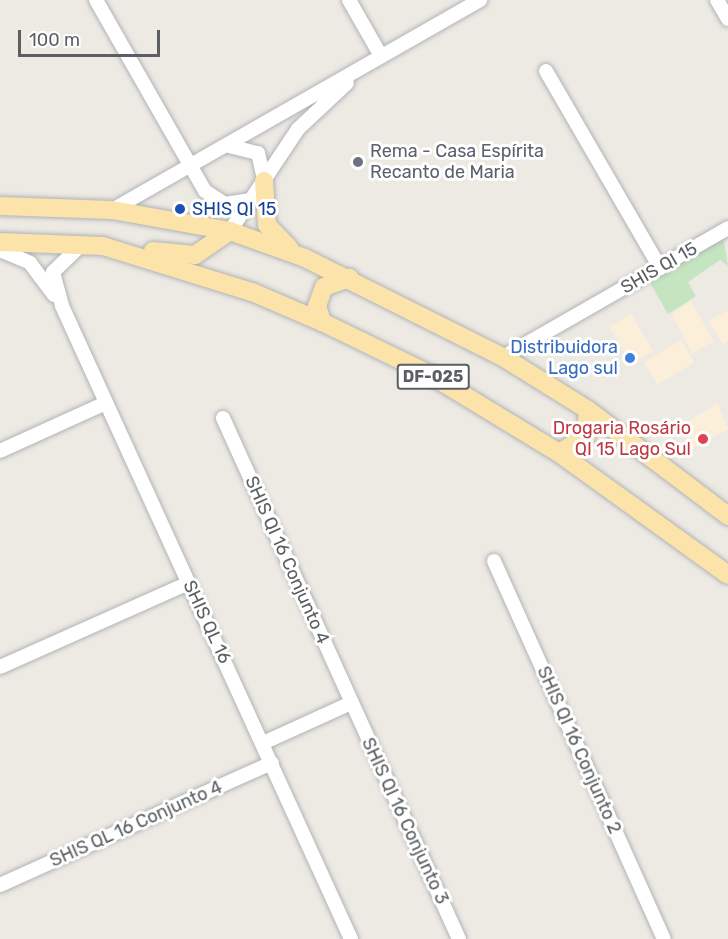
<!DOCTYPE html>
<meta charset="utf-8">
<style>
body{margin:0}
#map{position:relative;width:728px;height:939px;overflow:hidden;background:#ede9e3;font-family:Rubik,sans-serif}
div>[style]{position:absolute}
.commercial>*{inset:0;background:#fcefd9;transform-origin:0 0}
.green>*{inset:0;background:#c5e4c0}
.roads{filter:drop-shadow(0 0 2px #b0b4b7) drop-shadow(0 0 2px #b0b4b7)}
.minor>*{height:14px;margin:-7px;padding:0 7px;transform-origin:7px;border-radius:7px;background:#fff}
.major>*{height:18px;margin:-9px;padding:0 9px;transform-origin:9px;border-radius:9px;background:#fbe3aa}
.dots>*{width:16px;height:16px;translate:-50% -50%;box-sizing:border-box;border:3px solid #fff;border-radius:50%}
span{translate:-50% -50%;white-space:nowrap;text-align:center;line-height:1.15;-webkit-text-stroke:6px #fff;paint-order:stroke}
.shield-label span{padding:2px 4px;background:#fff;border:2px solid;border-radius:4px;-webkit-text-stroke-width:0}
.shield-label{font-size:16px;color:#5b5f63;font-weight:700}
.worship-label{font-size:18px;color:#5b616d}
.left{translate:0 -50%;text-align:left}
.transit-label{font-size:18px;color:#164399}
.street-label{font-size:18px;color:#5b5f63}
.shop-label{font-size:18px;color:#366cbe}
.right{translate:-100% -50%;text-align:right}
.health-label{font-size:18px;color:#be3a42}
.scale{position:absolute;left:18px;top:30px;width:142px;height:27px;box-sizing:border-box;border:3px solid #5b5f63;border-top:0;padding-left:8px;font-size:18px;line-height:21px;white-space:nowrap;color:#5b5f63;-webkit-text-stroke:4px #fff;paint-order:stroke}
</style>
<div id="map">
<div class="commercial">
<i style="clip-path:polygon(691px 301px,714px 341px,692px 354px,672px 314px)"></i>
<i style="clip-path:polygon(728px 310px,728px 342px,723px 345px,709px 321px)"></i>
<i style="left:631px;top:314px;width:43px;height:25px;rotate:59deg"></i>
<i style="left:681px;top:340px;width:26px;height:43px;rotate:59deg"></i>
<i style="clip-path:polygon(718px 403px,728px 429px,692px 449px,680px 426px)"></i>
</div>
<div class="green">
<i style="clip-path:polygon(723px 236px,728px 266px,720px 260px,688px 282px,696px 296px,668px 314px,650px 283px)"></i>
</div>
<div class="roads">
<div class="minor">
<i style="left:96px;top:0;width:220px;rotate:60.3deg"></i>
<i style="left:205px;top:191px;width:24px;rotate:33deg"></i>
<i style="left:225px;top:204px;width:26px;rotate:-9deg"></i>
<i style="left:349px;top:0;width:64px;rotate:60.3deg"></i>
<i style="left:717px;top:0;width:22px;rotate:60deg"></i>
<i style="left:546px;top:71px;width:228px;rotate:59.9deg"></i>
<i style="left:229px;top:146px;width:30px;rotate:14deg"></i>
<i style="left:258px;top:153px;width:26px;rotate:77deg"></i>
<i style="left:112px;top:210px;width:424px;rotate:-29.7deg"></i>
<i style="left:230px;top:231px;width:123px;rotate:-56.3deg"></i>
<i style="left:298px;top:129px;width:67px;rotate:-43.2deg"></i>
<i style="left:81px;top:245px;width:39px;rotate:136deg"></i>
<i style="left:53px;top:272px;width:35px;rotate:75deg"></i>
<i style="left:62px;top:306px;width:696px;rotate:65.46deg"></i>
<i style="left:0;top:250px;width:33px;rotate:23deg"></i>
<i style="left:30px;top:263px;width:40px;rotate:53deg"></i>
<i style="left:503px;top:357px;width:259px;rotate:-29.8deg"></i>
<i style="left:223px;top:418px;width:572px;rotate:65.63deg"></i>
<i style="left:0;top:451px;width:116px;rotate:-24.4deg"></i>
<i style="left:494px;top:561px;width:414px;rotate:65.8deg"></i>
<i style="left:0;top:667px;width:207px;rotate:-24deg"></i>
<i style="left:263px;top:743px;width:97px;rotate:-24.4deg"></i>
<i style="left:0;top:885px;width:298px;rotate:-24.2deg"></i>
</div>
<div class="major">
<i style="left:264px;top:181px;width:44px;rotate:86.1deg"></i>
<i style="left:267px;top:225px;width:32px;rotate:46deg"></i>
<i style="left:0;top:206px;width:112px;rotate:2deg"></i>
<i style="left:112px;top:210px;width:120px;rotate:10.1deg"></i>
<i style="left:230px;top:231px;width:80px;rotate:19.8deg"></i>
<i style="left:305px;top:258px;width:221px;rotate:26.6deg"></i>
<i style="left:503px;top:357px;width:100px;rotate:31.9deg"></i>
<i style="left:588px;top:410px;width:176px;rotate:37.1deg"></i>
<i style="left:0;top:242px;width:103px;rotate:2.2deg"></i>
<i style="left:103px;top:246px;width:156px;rotate:17.2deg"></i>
<i style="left:252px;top:292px;width:76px;rotate:23.2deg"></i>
<i style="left:322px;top:322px;width:119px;rotate:25.9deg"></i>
<i style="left:429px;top:374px;width:152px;rotate:31.3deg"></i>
<i style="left:559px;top:453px;width:208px;rotate:35.8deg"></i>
<i style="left:153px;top:251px;width:42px;rotate:5.4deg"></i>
<i style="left:195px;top:255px;width:42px;rotate:-34.4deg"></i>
<i style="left:322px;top:322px;width:17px;rotate:-107deg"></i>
<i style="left:317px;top:306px;width:20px;rotate:-70deg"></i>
<i style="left:324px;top:287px;width:27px;rotate:-20deg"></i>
<i style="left:559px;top:453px;width:31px;rotate:-31deg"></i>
<i style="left:586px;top:437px;width:27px;rotate:-86deg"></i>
</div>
</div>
<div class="dots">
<i style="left:358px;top:162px;background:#6b7280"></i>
<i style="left:180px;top:209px;background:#1a4fb4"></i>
<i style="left:630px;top:358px;background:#3f7fe0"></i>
<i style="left:703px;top:439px;background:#e0444e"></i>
</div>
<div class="shield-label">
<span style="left:433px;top:377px">DF-025</span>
</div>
<div class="worship-label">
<span class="left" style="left:370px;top:162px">Rema - Casa Espírita<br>Recanto de Maria</span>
</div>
<div class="transit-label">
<span class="left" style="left:192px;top:209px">SHIS QI 15</span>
</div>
<div class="street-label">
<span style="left:659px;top:268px;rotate:-30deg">SHIS QI 15</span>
<span style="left:287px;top:560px;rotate:66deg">SHIS QI 16 Conjunto 4</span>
<span style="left:207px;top:622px;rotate:65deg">SHIS QL 16</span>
<span style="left:579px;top:750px;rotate:66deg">SHIS QI 16 Conjunto 2</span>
<span style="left:405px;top:821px;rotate:65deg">SHIS QI 16 Conjunto 3</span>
<span style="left:136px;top:824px;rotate:-24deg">SHIS QL 16 Conjunto 4</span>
</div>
<div class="shop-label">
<span class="right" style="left:618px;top:358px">Distribuidora<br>Lago sul</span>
</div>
<div class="health-label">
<span class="right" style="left:691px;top:439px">Drogaria Rosário<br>QI 15 Lago Sul</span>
</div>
<div class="scale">100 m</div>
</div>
